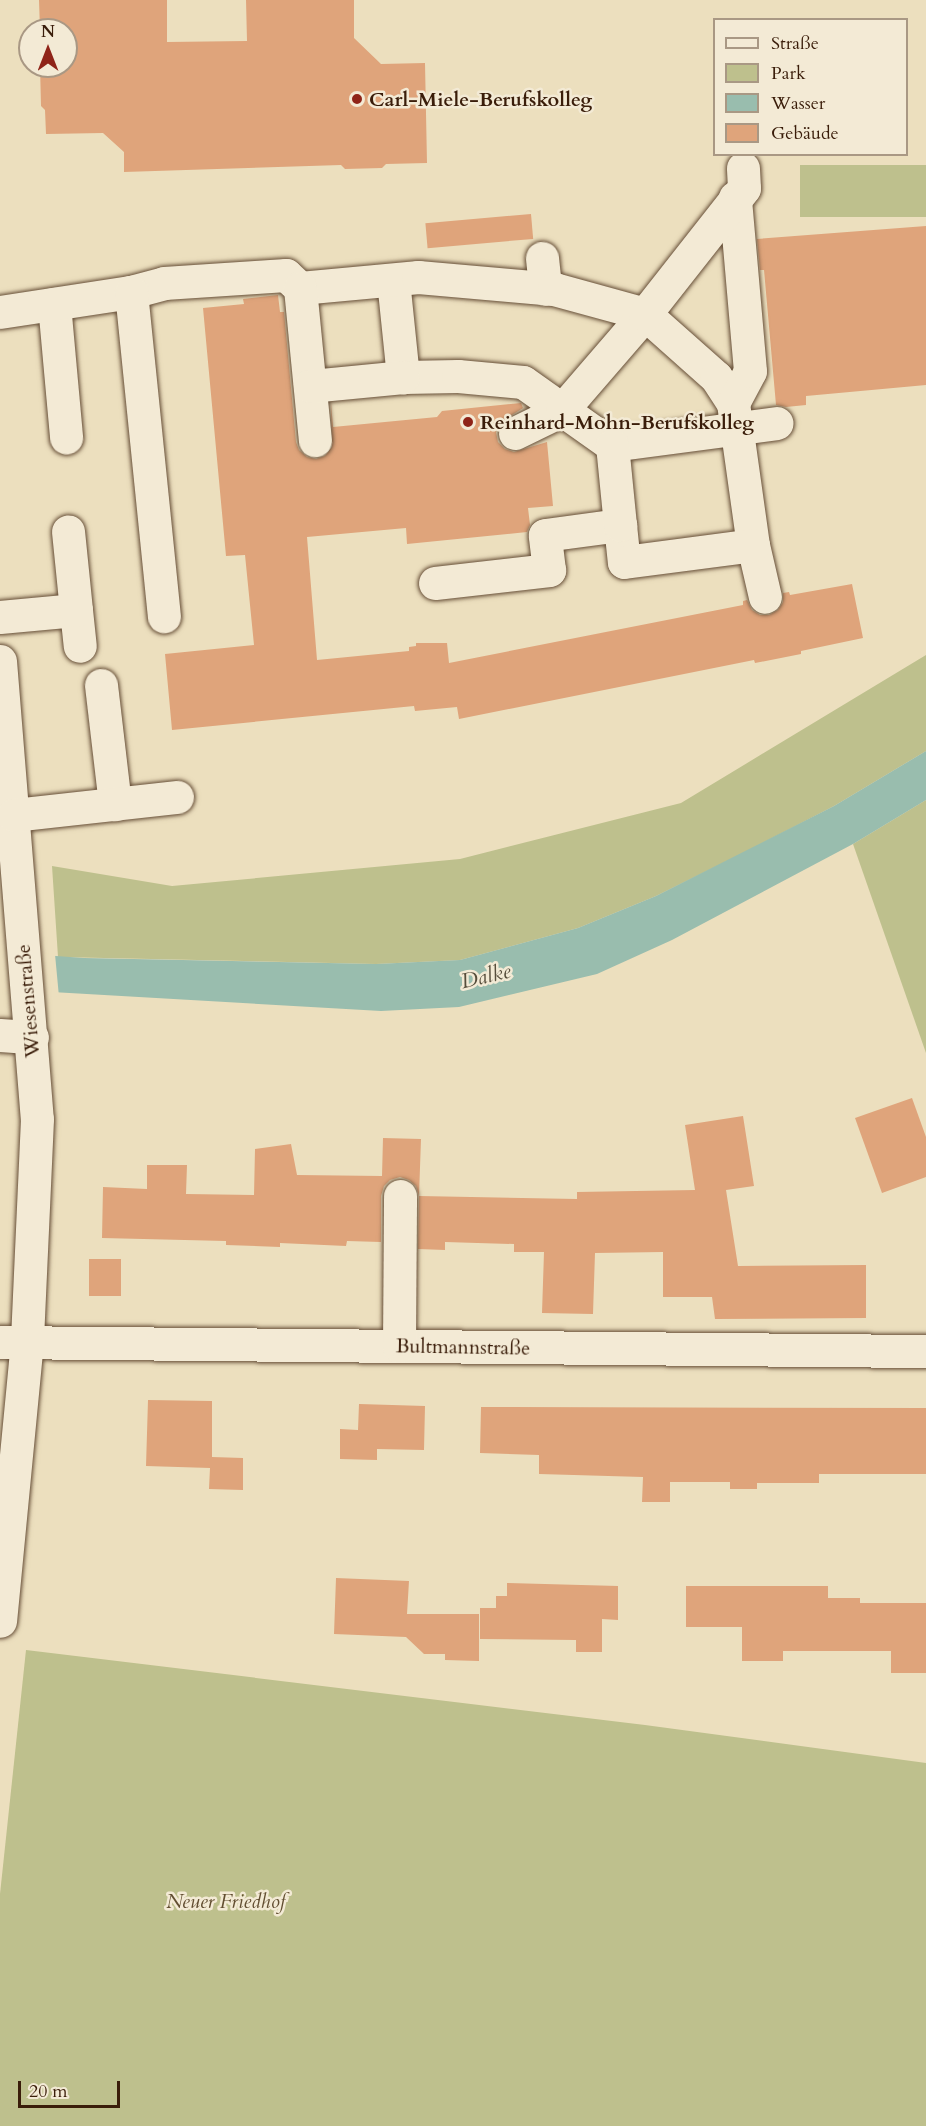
<!DOCTYPE html>
<meta charset="utf-8">
<style>
body{margin:0}
#map{position:relative;width:926px;height:2126px;overflow:hidden;background:#ecdfbe;font-family:Cardo,serif}
div>[style]{position:absolute}
.green>*{inset:0;background:#bec08d;transform-origin:0 0}
.water>*{inset:0;background:#99bdae}
.pier>*{inset:0;background:#ecdfbe}
.building>*{inset:0;background:#dfa47b;transform-origin:0 0}
.roads{filter:drop-shadow(0 0 2px #664e37) drop-shadow(0 0 2px #664e37)}
.minor>*{height:33px;margin:-16.5px;padding:0 16.5px;transform-origin:16.5px;border-radius:16.5px;background:#f3ead5}
.dots>*{width:16px;height:16px;translate:-50% -50%;box-sizing:border-box;border:3px solid #f3ead5;border-radius:50%}
span{translate:-50% -50%;white-space:nowrap;text-align:center;line-height:1.15;-webkit-text-stroke:5px #f3ead5;paint-order:stroke}
.poi-label{font-size:20px;color:#3a1d0a;font-weight:700}
.left{translate:0 -50%;text-align:left}
.street-label{font-size:20px;color:#3a1d0a}
.park-label{font-size:20px;color:#624e31;font-style:italic}
.water-label{font-size:21px;color:#564d3b;font-style:italic}
.legend{position:absolute;left:713px;top:18px;width:195px;height:138px;box-sizing:border-box;background:#f3ead5;border:2px solid #a99884;margin:0;padding:8px 10px;list-style:none;font-size:18px;color:#3a1d0a}
.legend li{display:flex;align-items:center;gap:12px;height:30px}
.legend b{width:30px;border:2px solid #a99884}
.north{position:absolute;left:18px;top:18px;width:60px;height:60px;box-sizing:border-box;background:#f3ead5;border:2px solid #a99884;border-radius:50%;rotate:0deg;font-size:16px;font-weight:700;line-height:24px;text-align:center;color:#3a1d0a}
.north::after{content:'';display:block;margin:auto;width:21px;height:27px;background:#8f2418;clip-path:polygon(50% 0,100% 100%,50% 72%,0 100%)}
.scale{position:absolute;left:18px;top:2081px;width:102px;height:27px;box-sizing:border-box;border:3px solid #3a1d0a;border-top:0;padding-left:8px;font-size:18px;line-height:21px;white-space:nowrap;color:#3a1d0a;-webkit-text-stroke:4px #f3ead5;paint-order:stroke}
</style>
<div id="map">
<div class="green">
<i style="left:926px;top:165px;width:52px;height:126px;rotate:90deg"></i>
<i style="clip-path:polygon(926px 655px,926px 751px,834px 806px,741px 854px,656px 896px,578px 928px,460px 960px,376px 964px,58px 957px,52px 866px,172px 886px,460px 859px,681px 803px)"></i>
<i style="clip-path:polygon(926px 800px,926px 1053px,853px 844px)"></i>
<i style="clip-path:polygon(26px 1650px,645px 1725px,926px 1763px,926px 2126px,0 2126px,0 1894px)"></i>
</div>
<div class="water">
<i style="clip-path:polygon(926px 751px,926px 800px,853px 844px,672px 940px,597px 974px,459px 1007px,381px 1011px,0 989px,0 952px,84px 958px,376px 964px,460px 960px,578px 928px,656px 896px,834px 806px)"></i>
</div>
<div class="pier">
<i style="clip-path:polygon(0 949px,55px 954px,59px 997px,0 992px)"></i>
</div>
<div class="building">
<i style="clip-path:polygon(39px 0,167px 0,167px 42px,247px 41px,246px 0,354px 0,354px 38px,381px 64px,425px 63px,427px 163px,386px 164px,382px 168px,345px 169px,341px 165px,124px 172px,124px 152px,103px 133px,46px 134px,45px 110px,41px 106px,40px 66px,66px 66px,66px 30px,40px 30px)"></i>
<i style="left:531px;top:214px;width:25px;height:106px;rotate:85deg"></i>
<i style="clip-path:polygon(926px 226px,926px 385px,806px 396px,806px 405px,786px 407px,776px 405px,764px 270px,760px 270px,757px 239px)"></i>
<i style="clip-path:polygon(278px 295px,280px 312px,284px 312px,296px 442px,299px 450px,307px 457px,316px 459px,325px 456px,332px 447px,331px 403px,333px 427px,437px 417px,442px 411px,521px 403px,523px 408px,499px 423px,496px 432px,498px 442px,505px 449px,514px 452px,547px 442px,553px 506px,528px 508px,530px 525px,527px 532px,407px 544px,406px 528px,307px 537px,317px 660px,409px 651px,409px 647px,416px 646px,416px 643px,447px 643px,449px 663px,743px 605px,743px 601px,747px 600px,752px 610px,760px 615px,769px 615px,778px 610px,783px 602px,783px 593px,789px 592px,790px 595px,852px 584px,863px 638px,801px 651px,801px 654px,755px 663px,754px 660px,459px 719px,457px 707px,415px 711px,414px 706px,172px 730px,165px 654px,254px 645px,245px 555px,226px 556px,203px 308px,244px 304px,243px 299px)"></i>
<i style="clip-path:polygon(912px 1098px,926px 1137px,926px 1177px,882px 1193px,855px 1118px)"></i>
<i style="clip-path:polygon(743px 1116px,754px 1186px,726px 1190px,738px 1266px,866px 1265px,866px 1318px,715px 1319px,712px 1297px,663px 1297px,663px 1252px,595px 1253px,593px 1314px,542px 1313px,544px 1252px,514px 1252px,514px 1244px,445px 1242px,445px 1250px,418px 1249px,419px 1196px,577px 1199px,577px 1192px,695px 1190px,685px 1125px)"></i>
<i style="clip-path:polygon(383px 1138px,421px 1139px,419px 1196px,416px 1186px,409px 1180px,400px 1177px,390px 1180px,384px 1186px,381px 1196px,381px 1242px,347px 1241px,346px 1246px,280px 1243px,280px 1247px,226px 1245px,226px 1241px,102px 1238px,103px 1187px,147px 1189px,147px 1165px,187px 1165px,186px 1194px,254px 1195px,255px 1149px,291px 1144px,297px 1175px,382px 1176px)"></i>
<i style="left:89px;top:1259px;width:32px;height:37px"></i>
<i style="clip-path:polygon(148px 1400px,212px 1401px,212px 1457px,243px 1458px,243px 1490px,209px 1489px,210px 1468px,146px 1466px)"></i>
<i style="clip-path:polygon(359px 1404px,425px 1406px,424px 1450px,377px 1449px,377px 1460px,340px 1459px,340px 1429px,358px 1430px)"></i>
<i style="clip-path:polygon(481px 1407px,926px 1408px,926px 1474px,819px 1474px,819px 1483px,757px 1483px,757px 1489px,730px 1489px,730px 1482px,670px 1482px,670px 1502px,642px 1502px,643px 1477px,539px 1474px,539px 1455px,480px 1453px)"></i>
<i style="clip-path:polygon(336px 1578px,409px 1581px,407px 1614px,479px 1614px,479px 1661px,445px 1660px,445px 1654px,424px 1654px,406px 1637px,334px 1634px)"></i>
<i style="clip-path:polygon(507px 1583px,618px 1586px,618px 1620px,602px 1619px,602px 1652px,576px 1652px,576px 1640px,480px 1639px,480px 1608px,496px 1608px,496px 1596px,507px 1596px)"></i>
<i style="clip-path:polygon(686px 1586px,828px 1586px,828px 1598px,860px 1598px,860px 1603px,926px 1603px,926px 1673px,891px 1673px,891px 1651px,783px 1651px,783px 1661px,742px 1661px,742px 1627px,686px 1627px)"></i>
</div>
<div class="roads">
<div class="minor">
<i style="left:542px;top:258px;width:31px;rotate:84deg"></i>
<i style="left:393px;top:280px;width:98px;rotate:84.1deg"></i>
<i style="left:403px;top:377px;width:55px;rotate:-1deg"></i>
<i style="left:458px;top:376px;width:65px;rotate:5.3deg"></i>
<i style="left:523px;top:382px;width:109px;rotate:35.3deg"></i>
<i style="left:612px;top:445px;width:166px;rotate:-7.6deg"></i>
<i style="left:300px;top:288px;width:119px;rotate:-5.3deg"></i>
<i style="left:418px;top:277px;width:137px;rotate:5deg"></i>
<i style="left:554px;top:289px;width:94px;rotate:15.4deg"></i>
<i style="left:645px;top:314px;width:95px;rotate:41.6deg"></i>
<i style="left:716px;top:377px;width:31px;rotate:57deg"></i>
<i style="left:733px;top:403px;width:143px;rotate:82deg"></i>
<i style="left:753px;top:545px;width:53px;rotate:77deg"></i>
<i style="left:131px;top:292px;width:34px;rotate:-15deg"></i>
<i style="left:164px;top:283px;width:122px;rotate:-3.8deg"></i>
<i style="left:286px;top:275px;width:19px;rotate:43deg"></i>
<i style="left:300px;top:288px;width:153px;rotate:84.4deg"></i>
<i style="left:54px;top:304px;width:134px;rotate:84.8deg"></i>
<i style="left:0;top:312px;width:133px;rotate:-8.7deg"></i>
<i style="left:131px;top:292px;width:326px;rotate:84.2deg"></i>
<i style="left:310px;top:386px;width:93px;rotate:-5.5deg"></i>
<i style="left:733px;top:403px;width:36px;rotate:-62deg"></i>
<i style="left:750px;top:371px;width:174px;rotate:-95deg"></i>
<i style="left:515px;top:433px;width:52px;rotate:-26.1deg"></i>
<i style="left:562px;top:410px;width:127px;rotate:-49.2deg"></i>
<i style="left:645px;top:314px;width:160px;rotate:-51.8deg"></i>
<i style="left:744px;top:188px;width:20px;rotate:-93deg"></i>
<i style="left:620px;top:525px;width:37px;rotate:84deg"></i>
<i style="left:624px;top:562px;width:130px;rotate:-7.5deg"></i>
<i style="left:435px;top:583px;width:115px;rotate:-6.5deg"></i>
<i style="left:549px;top:570px;width:35px;rotate:-97deg"></i>
<i style="left:545px;top:535px;width:76px;rotate:-7.6deg"></i>
<i style="left:620px;top:525px;width:80px;rotate:-95.7deg"></i>
<i style="left:76px;top:610px;width:36px;rotate:84deg"></i>
<i style="left:0;top:617px;width:76px;rotate:-5.3deg"></i>
<i style="left:76px;top:610px;width:79px;rotate:-95.8deg"></i>
<i style="left:0;top:661px;width:459px;rotate:85.4deg"></i>
<i style="left:37px;top:1119px;width:222px;rotate:92.6deg"></i>
<i style="left:27px;top:1341px;width:281px;rotate:95.5deg"></i>
<i style="left:101px;top:685px;width:120px;rotate:83.3deg"></i>
<i style="left:13px;top:815px;width:165px;rotate:-6.3deg"></i>
<i style="left:0;top:1035px;width:32px;rotate:4deg"></i>
<i style="left:0;top:1342px;width:926px;rotate:0.56deg"></i>
<i style="left:399px;top:1346px;width:150px;rotate:-89.6deg"></i>
</div>
</div>
<div class="dots">
<i style="left:357px;top:99px;background:#8f2418"></i>
<i style="left:468px;top:422px;background:#8f2418"></i>
</div>
<div class="poi-label">
<span class="left" style="left:369px;top:99px">Carl-Miele-Berufskolleg</span>
<span class="left" style="left:480px;top:422px">Reinhard-Mohn-Berufskolleg</span>
</div>
<div class="street-label">
<span style="left:28px;top:1001px;rotate:-95deg">Wiesenstraße</span>
<span style="left:463px;top:1347px;rotate:1deg">Bultmannstraße</span>
</div>
<div class="park-label">
<span style="left:226px;top:1901px">Neuer Friedhof</span>
</div>
<div class="water-label">
<span style="left:486px;top:977px;rotate:-13deg">Dalke</span>
</div>
<ul class="legend">
<li><b style="height:8px;background:#f3ead5"></b>Straße</li>
<li><b style="height:16px;background:#bec08d"></b>Park</li>
<li><b style="height:16px;background:#99bdae"></b>Wasser</li>
<li><b style="height:16px;background:#dfa47b"></b>Gebäude</li>
</ul>
<div class="north">N</div>
<div class="scale">20 m</div>
</div>
